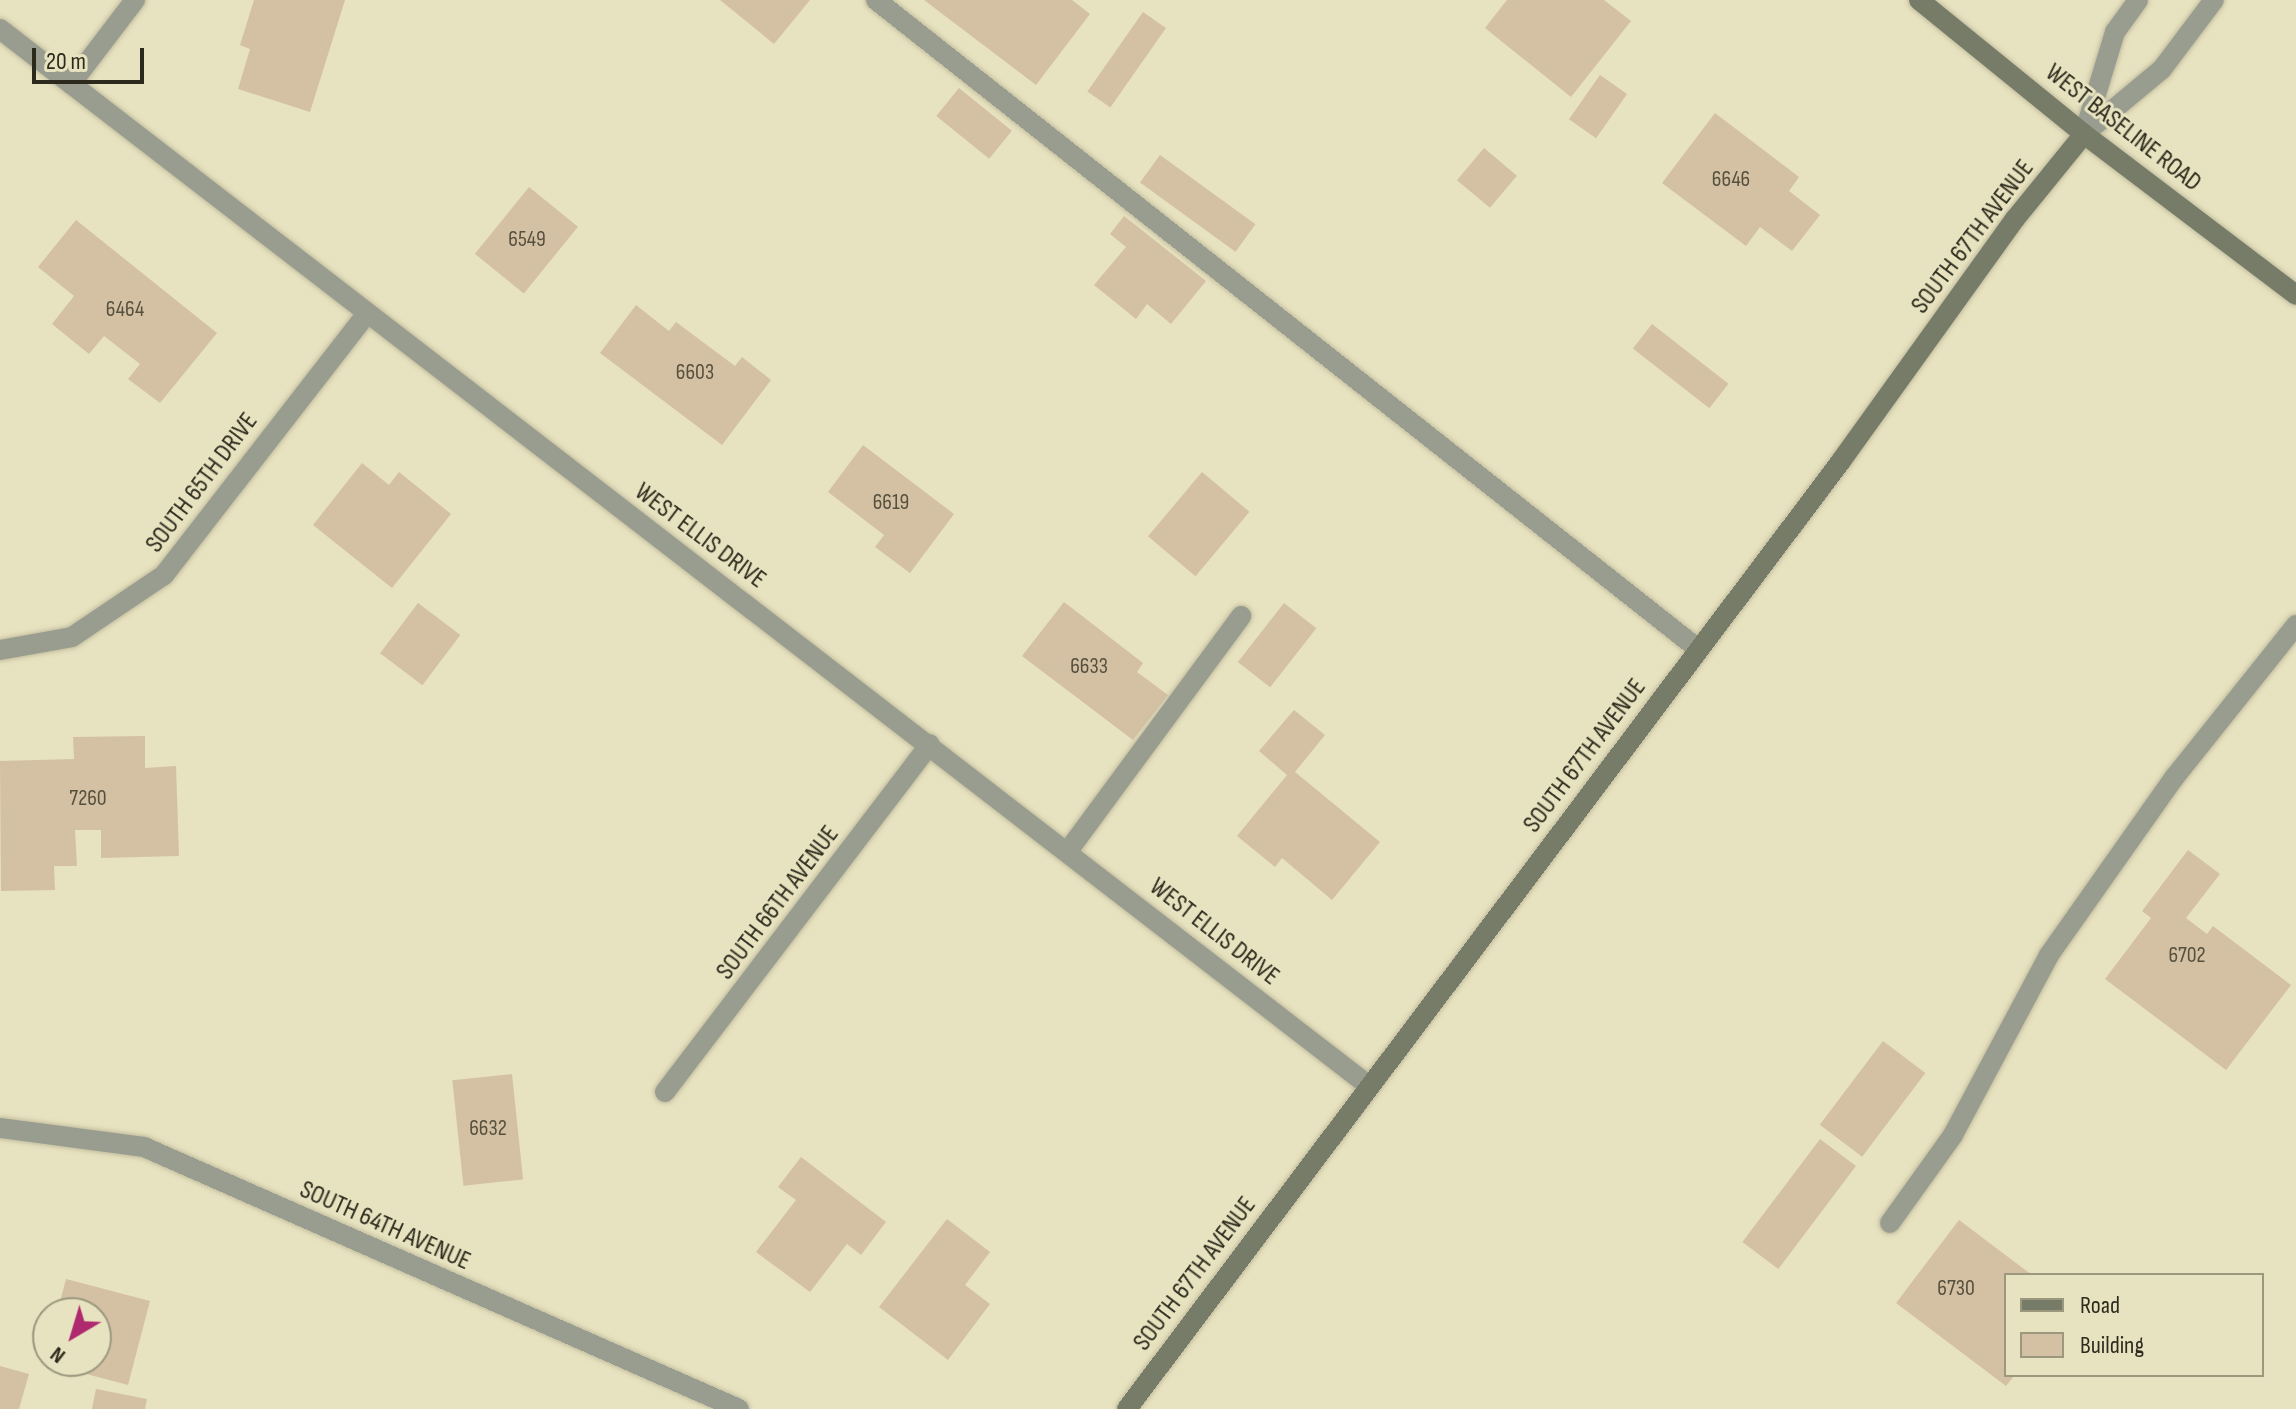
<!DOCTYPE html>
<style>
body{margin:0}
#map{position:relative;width:2296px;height:1409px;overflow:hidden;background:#e7e2bf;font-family:"Sofia Sans Condensed",sans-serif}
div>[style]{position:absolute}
.building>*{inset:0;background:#d4c1a3;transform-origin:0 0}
.roads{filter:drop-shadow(0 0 2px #c2bd9f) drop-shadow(0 0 2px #c2bd9f)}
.service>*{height:20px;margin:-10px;padding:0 10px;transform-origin:10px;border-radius:10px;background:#989d8f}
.minor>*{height:20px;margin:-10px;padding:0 10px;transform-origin:10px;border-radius:10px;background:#989d8f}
.tertiary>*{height:20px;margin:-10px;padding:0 10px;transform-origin:10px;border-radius:10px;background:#989d8f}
.secondary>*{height:20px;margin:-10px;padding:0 10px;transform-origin:10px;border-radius:10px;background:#767c68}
span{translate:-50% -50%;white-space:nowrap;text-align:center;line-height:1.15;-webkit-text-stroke:6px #e7e2bf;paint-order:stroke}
.number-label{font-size:22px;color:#56503e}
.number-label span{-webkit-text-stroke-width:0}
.street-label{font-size:26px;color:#2c2a1d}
.legend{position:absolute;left:2004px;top:1273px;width:260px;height:104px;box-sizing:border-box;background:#e7e2bf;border:2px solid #9c987e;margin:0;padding:10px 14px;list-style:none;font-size:24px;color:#2c2a1d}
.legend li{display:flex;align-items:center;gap:16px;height:40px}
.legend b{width:40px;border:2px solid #9c987e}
.north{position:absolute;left:32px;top:1297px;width:80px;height:80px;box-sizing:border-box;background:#e7e2bf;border:2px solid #9c987e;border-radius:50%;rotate:218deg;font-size:22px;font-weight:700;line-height:32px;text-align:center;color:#2c2a1d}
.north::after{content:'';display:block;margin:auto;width:28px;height:36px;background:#af296e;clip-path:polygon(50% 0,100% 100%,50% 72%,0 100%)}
.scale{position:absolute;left:32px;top:48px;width:112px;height:36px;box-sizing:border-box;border:4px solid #2c2a1d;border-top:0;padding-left:10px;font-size:24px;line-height:28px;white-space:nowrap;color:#2c2a1d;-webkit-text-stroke:6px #e7e2bf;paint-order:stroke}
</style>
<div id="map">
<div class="building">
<i style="clip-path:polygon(254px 0,345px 0,310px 112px,238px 89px,250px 49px,240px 45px)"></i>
<i style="clip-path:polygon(720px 0,810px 0,774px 44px)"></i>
<i style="clip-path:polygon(924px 0,1072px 0,1090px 14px,1036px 85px)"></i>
<i style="clip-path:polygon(1507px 0,1604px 0,1631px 21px,1571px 97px,1485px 28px)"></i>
<i style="left:1143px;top:12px;width:28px;height:97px;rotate:35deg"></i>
<i style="left:1600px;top:75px;width:33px;height:54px;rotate:35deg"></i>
<i style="left:959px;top:88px;width:68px;height:36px;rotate:39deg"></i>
<i style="clip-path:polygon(1715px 113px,1799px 177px,1789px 191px,1820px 215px,1792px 251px,1760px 227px,1746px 246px,1662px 183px)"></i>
<i style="left:1484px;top:148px;width:43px;height:42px;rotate:40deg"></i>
<i style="left:1160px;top:155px;width:118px;height:34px;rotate:36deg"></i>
<i style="left:529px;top:187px;width:63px;height:86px;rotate:39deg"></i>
<i style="clip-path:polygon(1124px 216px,1206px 281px,1171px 324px,1147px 304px,1136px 319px,1094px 285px,1126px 247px,1110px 234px)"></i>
<i style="clip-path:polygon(76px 220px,217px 333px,160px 403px,128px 379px,140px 364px,104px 336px,89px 354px,52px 324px,74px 296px,38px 267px)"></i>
<i style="clip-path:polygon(636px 305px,669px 331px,676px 322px,735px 366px,742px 357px,771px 380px,722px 445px,600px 353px)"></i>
<i style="left:1652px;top:324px;width:97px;height:31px;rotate:38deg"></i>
<i style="clip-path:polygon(863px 445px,954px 514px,910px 573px,875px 547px,884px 535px,828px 492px)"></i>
<i style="clip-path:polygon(362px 463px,389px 485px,399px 472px,451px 514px,392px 588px,313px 525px)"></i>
<i style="left:1202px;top:472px;width:62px;height:84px;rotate:40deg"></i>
<i style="clip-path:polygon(1064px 602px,1143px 663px,1137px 672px,1168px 695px,1133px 740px,1022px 656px)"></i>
<i style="left:418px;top:603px;width:53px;height:63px;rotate:37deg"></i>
<i style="left:1284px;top:603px;width:41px;height:75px;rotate:38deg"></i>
<i style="clip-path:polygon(1294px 710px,1325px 735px,1295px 772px,1380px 842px,1332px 900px,1282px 858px,1275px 867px,1237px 836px,1287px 775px,1259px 751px)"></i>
<i style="clip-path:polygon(145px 736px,145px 768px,176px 766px,179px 856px,101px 858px,101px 830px,75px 830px,77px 866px,54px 866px,55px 890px,1px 891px,0 761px,74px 759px,73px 737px)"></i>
<i style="clip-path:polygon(2188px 850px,2220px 874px,2186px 918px,2207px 934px,2213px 926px,2291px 985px,2226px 1070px,2105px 979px,2151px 918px,2142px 911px)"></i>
<i style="left:1883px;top:1041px;width:53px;height:105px;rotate:37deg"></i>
<i style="left:512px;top:1074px;width:106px;height:60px;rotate:84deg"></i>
<i style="left:1820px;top:1139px;width:45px;height:129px;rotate:37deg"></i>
<i style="clip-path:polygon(801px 1157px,886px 1222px,861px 1255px,847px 1244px,810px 1292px,756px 1252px,796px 1200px,778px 1187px)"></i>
<i style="clip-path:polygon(947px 1219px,990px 1252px,965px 1285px,990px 1304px,948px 1360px,879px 1307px)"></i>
<i style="clip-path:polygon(1959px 1220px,2032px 1275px,2006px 1275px,2006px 1375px,2015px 1375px,2006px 1386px,1896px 1303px)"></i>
<i style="clip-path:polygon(66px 1279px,150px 1301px,128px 1385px,41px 1362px,47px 1350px,48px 1361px,96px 1361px,96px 1313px,57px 1313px)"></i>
<i style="clip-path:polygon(0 1366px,29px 1374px,19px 1409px,0 1409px)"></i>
<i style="clip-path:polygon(96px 1389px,147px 1399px,145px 1409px,92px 1409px)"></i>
</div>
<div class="roads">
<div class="service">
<i style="left:876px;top:0;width:1047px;rotate:38.29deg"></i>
<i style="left:1068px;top:851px;width:292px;rotate:-53.6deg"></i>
<i style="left:1890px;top:1223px;width:108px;rotate:-54.4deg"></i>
<i style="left:1953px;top:1135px;width:204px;rotate:-61.9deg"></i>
<i style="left:2049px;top:955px;width:217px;rotate:-54.8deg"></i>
<i style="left:2174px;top:778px;width:196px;rotate:-51.4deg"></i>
</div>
<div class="minor">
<i style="left:0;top:29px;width:1728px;rotate:37.67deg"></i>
<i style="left:71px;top:84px;width:106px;rotate:-52.7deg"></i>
<i style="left:0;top:650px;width:73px;rotate:-10.2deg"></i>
<i style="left:72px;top:637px;width:111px;rotate:-34deg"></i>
<i style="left:164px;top:575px;width:329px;rotate:-52.2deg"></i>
<i style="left:665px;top:1092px;width:437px;rotate:-52.7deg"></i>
<i style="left:0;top:1128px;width:145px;rotate:7.5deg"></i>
<i style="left:144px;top:1147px;width:650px;rotate:23.77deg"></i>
</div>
<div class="tertiary">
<i style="left:2084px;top:134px;width:102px;rotate:-39.8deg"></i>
<i style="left:2162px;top:69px;width:86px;rotate:-53deg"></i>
<i style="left:2084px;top:134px;width:107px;rotate:-73.1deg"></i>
<i style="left:2115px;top:32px;width:39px;rotate:-54deg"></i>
</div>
<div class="secondary">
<i style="left:1919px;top:0;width:213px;rotate:39.1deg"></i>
<i style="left:2084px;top:134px;width:266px;rotate:37.2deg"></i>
<i style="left:1127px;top:1409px;width:1187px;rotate:-53.01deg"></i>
<i style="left:1841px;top:461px;width:298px;rotate:-54.3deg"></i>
<i style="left:2015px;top:219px;width:109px;rotate:-50.9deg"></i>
</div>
</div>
<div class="number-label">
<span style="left:1731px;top:180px">6646</span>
<span style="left:527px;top:240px">6549</span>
<span style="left:125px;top:310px">6464</span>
<span style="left:695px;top:373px">6603</span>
<span style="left:891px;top:503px">6619</span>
<span style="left:1089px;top:667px">6633</span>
<span style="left:88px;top:799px">7260</span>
<span style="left:2187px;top:956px">6702</span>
<span style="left:488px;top:1129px">6632</span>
<span style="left:1956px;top:1289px">6730</span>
</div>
<div class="street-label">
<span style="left:2123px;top:128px;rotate:38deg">WEST BASELINE ROAD</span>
<span style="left:1973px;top:237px;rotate:-53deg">SOUTH 67TH AVENUE</span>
<span style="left:202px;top:483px;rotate:-53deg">SOUTH 65TH DRIVE</span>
<span style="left:700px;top:536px;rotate:37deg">WEST ELLIS DRIVE</span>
<span style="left:1585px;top:756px;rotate:-53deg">SOUTH 67TH AVENUE</span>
<span style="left:778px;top:903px;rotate:-53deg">SOUTH 66TH AVENUE</span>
<span style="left:1214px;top:932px;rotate:38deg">WEST ELLIS DRIVE</span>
<span style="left:385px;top:1226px;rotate:24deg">SOUTH 64TH AVENUE</span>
<span style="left:1195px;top:1274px;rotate:-53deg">SOUTH 67TH AVENUE</span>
</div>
<ul class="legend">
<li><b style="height:10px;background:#767c68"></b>Road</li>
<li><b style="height:22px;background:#d4c1a3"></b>Building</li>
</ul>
<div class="north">N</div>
<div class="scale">20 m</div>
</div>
